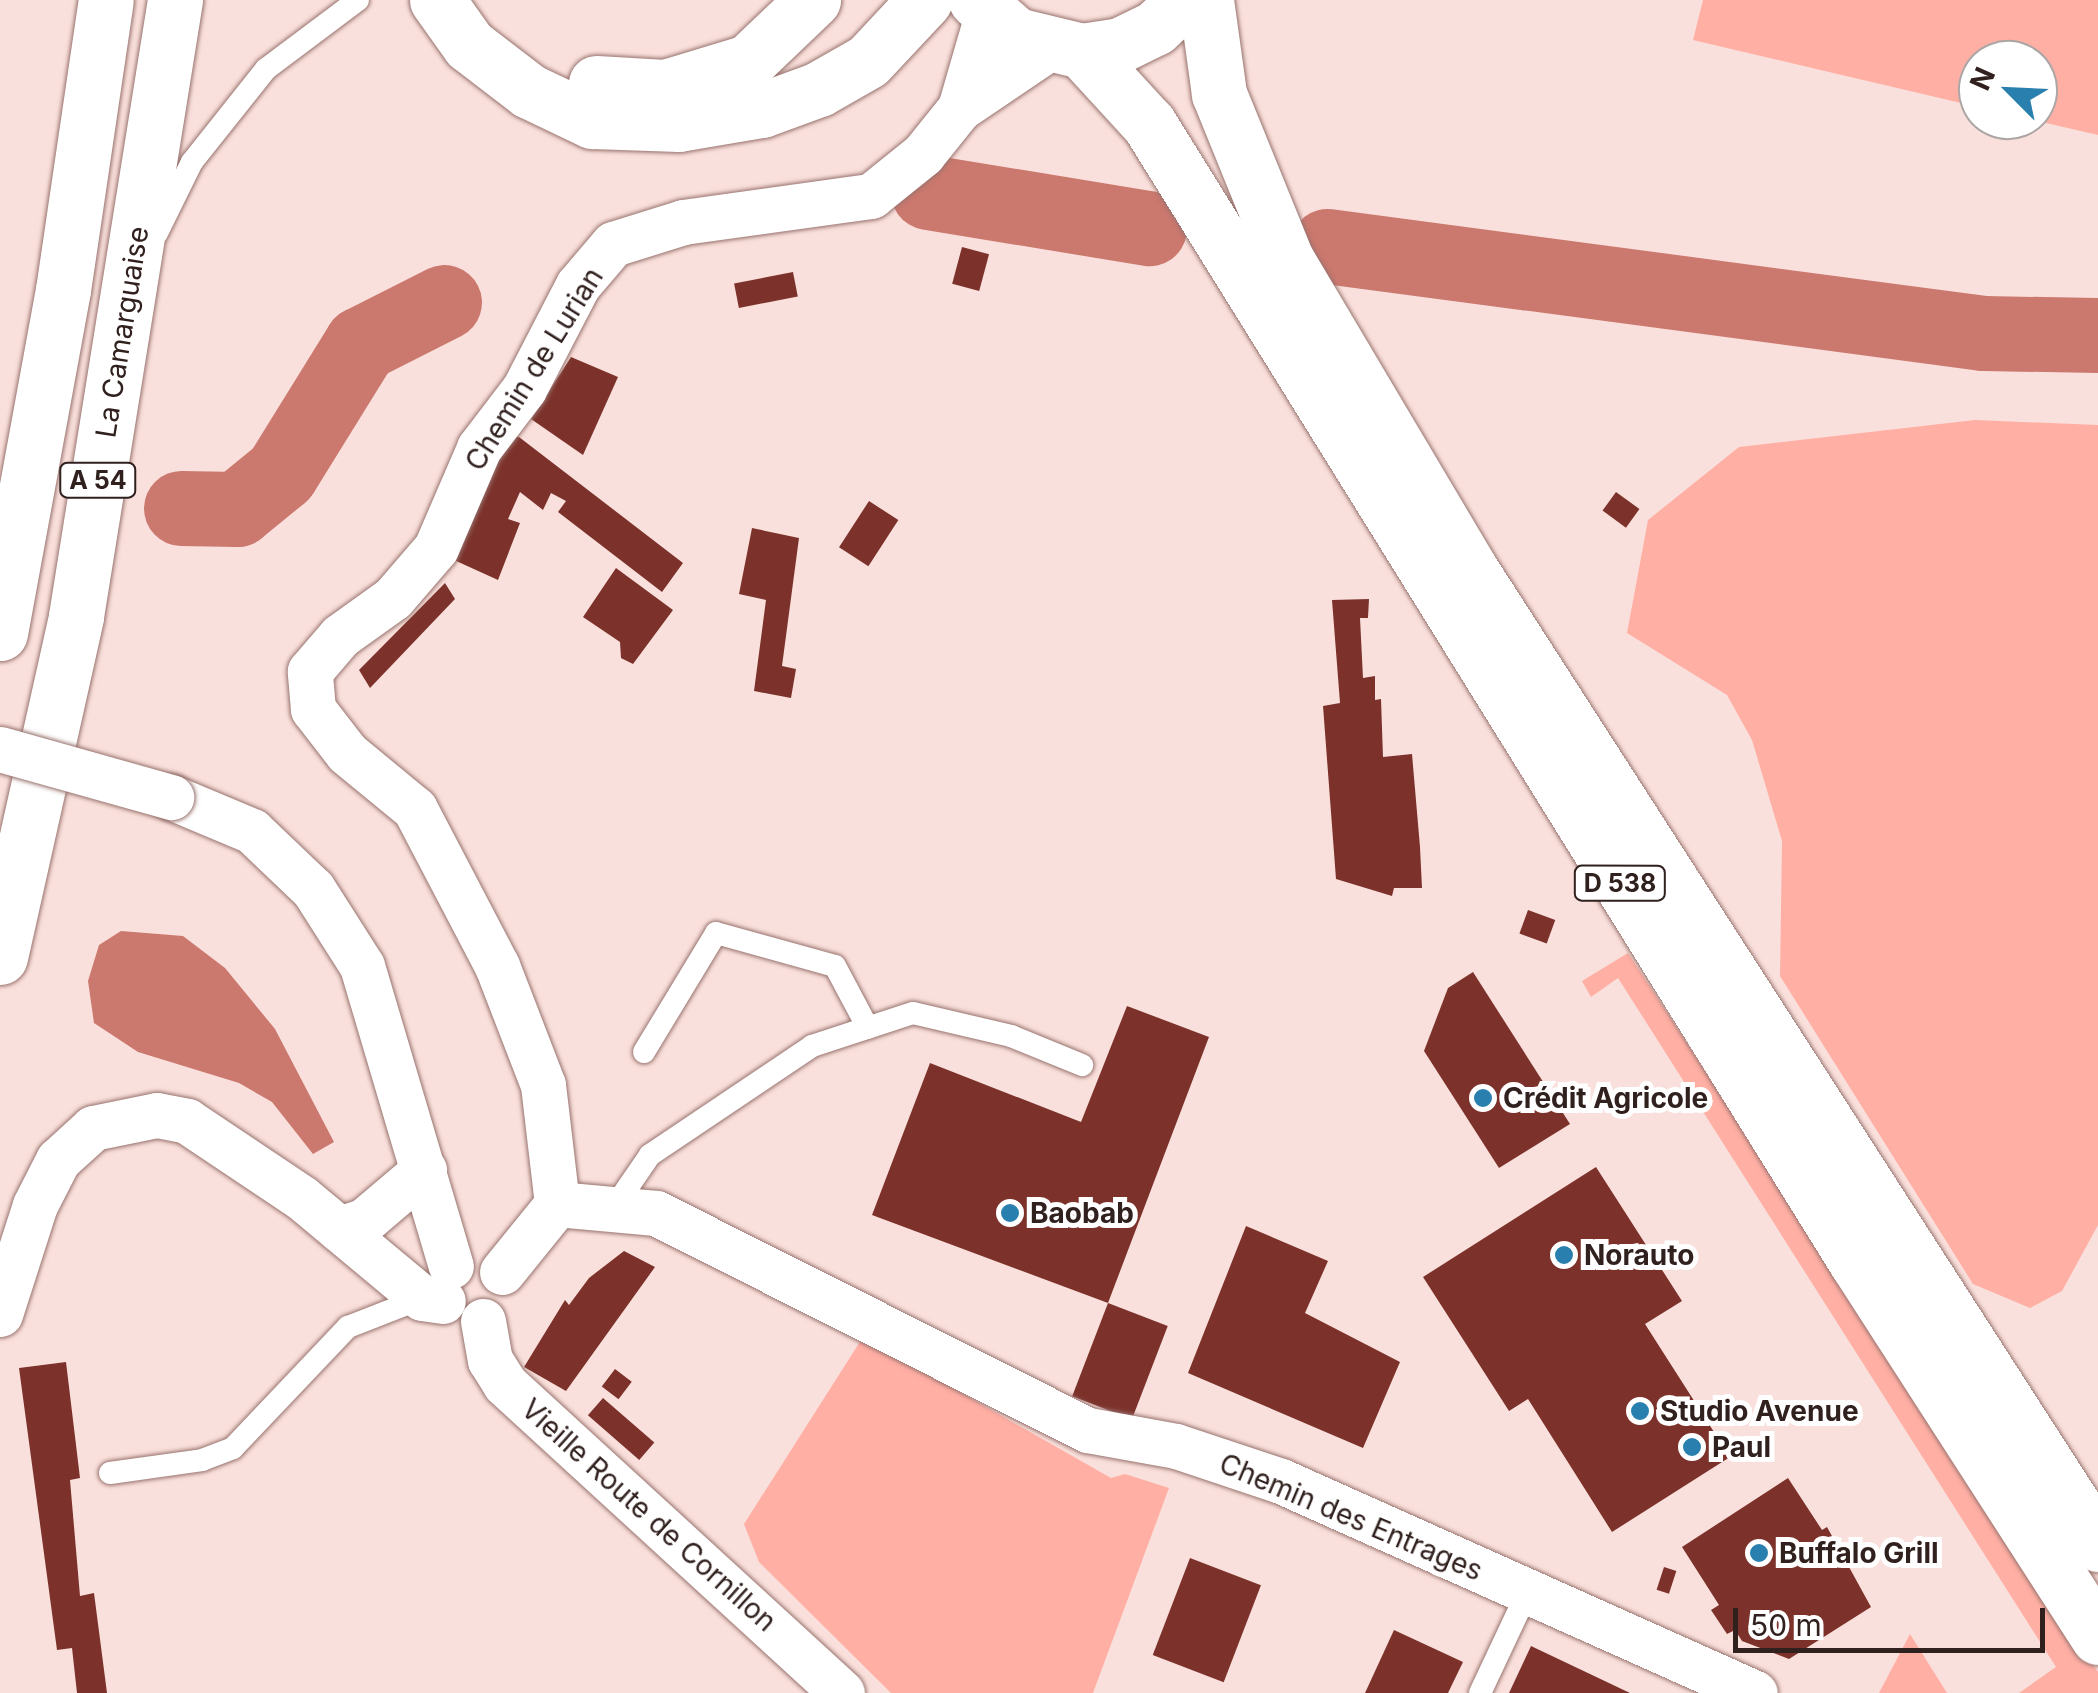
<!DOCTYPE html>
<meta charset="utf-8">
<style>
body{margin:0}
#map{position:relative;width:2098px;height:1693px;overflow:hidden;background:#fae0dc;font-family:Inter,sans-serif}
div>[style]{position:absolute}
.green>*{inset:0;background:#ffafa4}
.water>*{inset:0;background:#cb786e}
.river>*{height:75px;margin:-37.5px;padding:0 37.5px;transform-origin:37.5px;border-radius:37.5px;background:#cb786e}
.building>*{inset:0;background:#7c322b;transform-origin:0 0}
.roads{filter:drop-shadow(0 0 2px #98736e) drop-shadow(0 0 2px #98736e)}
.lane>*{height:22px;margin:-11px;padding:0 11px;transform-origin:11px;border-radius:11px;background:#fff}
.street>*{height:45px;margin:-22.5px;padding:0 22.5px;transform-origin:22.5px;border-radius:22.5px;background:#fff}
.primary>*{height:55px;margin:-27.5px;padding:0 27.5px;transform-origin:27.5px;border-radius:27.5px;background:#fff}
.highway>*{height:55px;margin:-27.5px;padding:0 27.5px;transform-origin:27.5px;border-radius:27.5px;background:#fff}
.bridges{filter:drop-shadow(0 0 2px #98736e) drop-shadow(0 0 2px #98736e)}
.street-bridge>*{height:45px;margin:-22.5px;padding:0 22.5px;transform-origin:22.5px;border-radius:22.5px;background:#fff}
.dots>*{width:28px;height:28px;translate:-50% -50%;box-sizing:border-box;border:5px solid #fff;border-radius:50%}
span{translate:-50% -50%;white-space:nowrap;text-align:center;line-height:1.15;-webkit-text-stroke:10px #fff;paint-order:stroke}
.shield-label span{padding:2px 8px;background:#fff;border:2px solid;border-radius:8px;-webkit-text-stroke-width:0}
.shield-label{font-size:25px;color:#30201e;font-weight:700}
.street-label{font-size:28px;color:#30201e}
.poi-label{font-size:28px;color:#30201e;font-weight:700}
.left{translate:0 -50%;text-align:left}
.north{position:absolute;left:1958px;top:40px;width:100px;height:100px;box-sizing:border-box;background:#fff;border:2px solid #aca6a5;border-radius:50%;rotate:294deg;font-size:28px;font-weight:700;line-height:40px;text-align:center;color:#30201e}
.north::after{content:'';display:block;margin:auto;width:35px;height:45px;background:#297fae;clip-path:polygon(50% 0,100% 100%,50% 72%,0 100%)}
.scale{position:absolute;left:1733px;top:1608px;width:312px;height:45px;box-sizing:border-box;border:5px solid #30201e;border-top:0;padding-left:12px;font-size:30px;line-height:35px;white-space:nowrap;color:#30201e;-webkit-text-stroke:8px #fff;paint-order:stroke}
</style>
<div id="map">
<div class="green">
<i style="clip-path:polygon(1703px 0,2098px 0,2098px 135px,2033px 120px,2038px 120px,2038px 60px,1978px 60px,1978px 107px,1693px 40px)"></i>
<i style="clip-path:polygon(1975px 420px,2098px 425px,2098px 1225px,2062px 1291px,2030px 1308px,1973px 1284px,1780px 976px,1782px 841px,1752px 740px,1727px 695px,1627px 633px,1648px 520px,1739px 447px)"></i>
<i style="clip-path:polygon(1628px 953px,2098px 1672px,2098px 1693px,2019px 1693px,2056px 1667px,1618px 978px,1591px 997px,1582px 981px)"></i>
<i style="clip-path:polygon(863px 1337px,1111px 1478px,1125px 1474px,1169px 1488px,1093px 1693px,891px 1693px,759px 1562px,744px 1524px)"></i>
<i style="clip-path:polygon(1910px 1634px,1947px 1693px,1879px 1693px)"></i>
</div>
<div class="water">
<i style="clip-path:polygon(121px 931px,183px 936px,225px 968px,275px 1029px,334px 1142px,313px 1154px,272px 1102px,239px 1083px,138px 1052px,94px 1023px,88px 981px,99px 945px)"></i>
</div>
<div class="river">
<i style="left:928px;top:192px;width:224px;rotate:9.3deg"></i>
<i style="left:1327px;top:246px;width:662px;rotate:7.55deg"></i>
<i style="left:1983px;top:333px;width:115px;rotate:1deg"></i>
<i style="left:181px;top:508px;width:56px;rotate:1deg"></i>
<i style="left:237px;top:509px;width:57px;rotate:-39.3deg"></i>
<i style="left:281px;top:473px;width:152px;rotate:-58.2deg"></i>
<i style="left:361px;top:344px;width:93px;rotate:-26.8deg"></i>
</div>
<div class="building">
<i style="left:962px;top:247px;width:28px;height:38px;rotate:15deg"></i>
<i style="left:793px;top:272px;width:25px;height:60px;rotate:79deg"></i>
<i style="clip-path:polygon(571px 357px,618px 377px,583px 455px,531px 419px)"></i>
<i style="clip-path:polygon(510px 437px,519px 437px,683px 563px,662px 592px,558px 512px,566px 501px,551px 493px,543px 510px,520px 492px,508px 519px,520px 523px,498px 580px,454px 560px,489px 464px)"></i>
<i style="left:1616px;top:492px;width:29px;height:23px;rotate:36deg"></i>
<i style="left:869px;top:501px;width:35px;height:55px;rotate:33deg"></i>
<i style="clip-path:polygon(752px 528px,799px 538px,782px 666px,796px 669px,791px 698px,754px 691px,766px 600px,739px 594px)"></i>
<i style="clip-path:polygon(616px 568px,673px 610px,633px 664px,621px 658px,620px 642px,583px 617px)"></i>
<i style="clip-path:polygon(445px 583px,455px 599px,370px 688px,359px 670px)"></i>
<i style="clip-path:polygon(1369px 599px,1368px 618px,1360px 618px,1363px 678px,1375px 676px,1375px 700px,1381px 699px,1383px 757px,1412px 754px,1420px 847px,1422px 888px,1394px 888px,1392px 896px,1336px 879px,1323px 706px,1340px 703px,1332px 600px)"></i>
<i style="left:1528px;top:910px;width:29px;height:25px;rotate:20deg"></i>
<i style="clip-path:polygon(1473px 972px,1570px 1124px,1499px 1168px,1424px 1051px,1448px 988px)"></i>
<i style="clip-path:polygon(1127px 1006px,1209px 1037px,1108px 1303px,872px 1215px,930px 1063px,1081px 1122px)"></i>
<i style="clip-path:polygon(1596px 1167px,1682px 1301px,1645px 1324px,1730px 1457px,1612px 1532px,1528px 1399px,1509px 1411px,1423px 1277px)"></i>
<i style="clip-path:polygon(1246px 1226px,1328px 1261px,1305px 1313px,1400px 1362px,1363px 1448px,1188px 1373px)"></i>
<i style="clip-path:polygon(624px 1251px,655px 1267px,566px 1391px,524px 1367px,565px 1300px,569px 1305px,589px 1278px)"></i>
<i style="left:1108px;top:1303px;width:64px;height:100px;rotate:21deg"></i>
<i style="clip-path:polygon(66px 1362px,80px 1478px,70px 1480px,80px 1596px,94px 1593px,107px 1693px,77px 1693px,72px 1648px,57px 1650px,19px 1368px)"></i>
<i style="left:615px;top:1369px;width:21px;height:22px;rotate:37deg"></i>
<i style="left:603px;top:1398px;width:68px;height:23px;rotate:41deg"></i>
<i style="clip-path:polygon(1788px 1478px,1822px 1530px,1827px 1527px,1871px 1607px,1789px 1659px,1742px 1641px,1735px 1630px,1727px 1634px,1711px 1610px,1719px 1605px,1682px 1547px)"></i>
<i style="left:1190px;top:1558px;width:76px;height:104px;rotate:21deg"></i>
<i style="left:1664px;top:1567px;width:13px;height:24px;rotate:18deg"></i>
<i style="clip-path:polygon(1394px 1630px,1463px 1662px,1448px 1693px,1365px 1693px)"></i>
<i style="clip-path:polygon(1531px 1646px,1630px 1693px,1509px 1693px)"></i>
</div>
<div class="roads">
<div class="lane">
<i style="left:157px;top:233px;width:79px;rotate:-63.8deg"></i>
<i style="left:192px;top:162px;width:119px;rotate:-51.5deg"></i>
<i style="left:266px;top:69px;width:115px;rotate:-36.9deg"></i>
<i style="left:644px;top:1052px;width:139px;rotate:-58.8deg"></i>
<i style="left:716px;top:933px;width:123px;rotate:15.5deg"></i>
<i style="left:835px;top:966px;width:70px;rotate:62deg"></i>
<i style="left:613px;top:1209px;width:65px;rotate:-55.6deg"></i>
<i style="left:650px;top:1155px;width:195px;rotate:-33.9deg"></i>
<i style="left:812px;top:1046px;width:106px;rotate:-18.1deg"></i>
<i style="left:913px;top:1013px;width:101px;rotate:13.2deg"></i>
<i style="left:1011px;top:1036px;width:77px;rotate:22.2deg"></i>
<i style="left:110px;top:1473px;width:93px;rotate:-8deg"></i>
<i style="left:202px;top:1460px;width:33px;rotate:-21deg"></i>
<i style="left:233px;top:1448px;width:167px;rotate:-46.5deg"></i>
<i style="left:348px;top:1327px;width:79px;rotate:-21.4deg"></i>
<i style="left:1480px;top:1693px;width:113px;rotate:-64.8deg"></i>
</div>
<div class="street">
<i style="left:960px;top:108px;width:97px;rotate:-73.8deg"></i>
<i style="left:171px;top:797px;width:88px;rotate:22.8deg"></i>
<i style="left:252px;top:831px;width:84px;rotate:43.6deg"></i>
<i style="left:313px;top:889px;width:91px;rotate:57.5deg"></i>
<i style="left:362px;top:966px;width:313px;rotate:73.5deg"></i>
<i style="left:557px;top:1204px;width:99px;rotate:5.2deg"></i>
<i style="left:656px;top:1213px;width:483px;rotate:26.7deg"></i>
<i style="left:1088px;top:1430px;width:89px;rotate:10.3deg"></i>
<i style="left:1176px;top:1446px;width:111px;rotate:18.4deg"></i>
<i style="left:1281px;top:1481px;width:519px;rotate:24.1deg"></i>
<i style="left:339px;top:1229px;width:26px;rotate:-18deg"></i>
<i style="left:364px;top:1221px;width:79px;rotate:-40.4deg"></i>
<i style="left:502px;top:1272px;width:87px;rotate:-51deg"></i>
<i style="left:557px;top:1204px;width:120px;rotate:-96.7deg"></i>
<i style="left:543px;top:1085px;width:128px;rotate:-111.1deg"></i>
<i style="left:497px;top:966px;width:177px;rotate:-117.6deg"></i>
<i style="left:415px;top:809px;width:88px;rotate:-140.5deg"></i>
<i style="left:347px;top:753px;width:56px;rotate:-127.7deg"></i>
<i style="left:313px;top:709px;width:38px;rotate:-95deg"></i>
<i style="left:310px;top:671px;width:46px;rotate:-49.4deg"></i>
<i style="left:340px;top:636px;width:65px;rotate:-35.6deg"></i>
<i style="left:393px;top:598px;width:66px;rotate:-49.3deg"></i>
<i style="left:436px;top:548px;width:109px;rotate:-66.7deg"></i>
<i style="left:479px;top:448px;width:74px;rotate:-52.7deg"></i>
<i style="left:524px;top:389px;width:117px;rotate:-62.6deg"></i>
<i style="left:578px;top:285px;width:54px;rotate:-49.5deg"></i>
<i style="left:613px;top:244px;width:73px;rotate:-17.4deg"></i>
<i style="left:683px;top:222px;width:190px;rotate:-7.9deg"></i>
<i style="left:871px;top:196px;width:67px;rotate:-38.9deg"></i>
<i style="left:923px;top:154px;width:59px;rotate:-51.2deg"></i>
<i style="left:960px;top:108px;width:107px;rotate:-34deg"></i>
<i style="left:0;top:1314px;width:114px;rotate:-72.2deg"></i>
<i style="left:35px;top:1205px;width:51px;rotate:-62.9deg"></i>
<i style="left:58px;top:1160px;width:47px;rotate:-42.4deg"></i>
<i style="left:93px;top:1128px;width:65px;rotate:-11.5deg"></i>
<i style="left:157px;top:1115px;width:31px;rotate:11deg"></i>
<i style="left:187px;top:1121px;width:138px;rotate:33.8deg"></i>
<i style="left:302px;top:1198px;width:156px;rotate:39.8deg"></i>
<i style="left:422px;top:1298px;width:21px;rotate:8deg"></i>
<i style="left:483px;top:1321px;width:40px;rotate:80deg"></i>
<i style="left:490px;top:1360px;width:28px;rotate:58deg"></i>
<i style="left:505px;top:1384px;width:457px;rotate:42.5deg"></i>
</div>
<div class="primary">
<i style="left:976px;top:0;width:53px;rotate:41.2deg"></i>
<i style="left:1016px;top:35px;width:68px;rotate:13.6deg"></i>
<i style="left:1082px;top:51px;width:38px;rotate:-9deg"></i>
<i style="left:1120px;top:45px;width:39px;rotate:-26deg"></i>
<i style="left:1155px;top:28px;width:41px;rotate:-43deg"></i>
<i style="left:1206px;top:0;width:95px;rotate:82.1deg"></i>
<i style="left:1219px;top:94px;width:178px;rotate:67.9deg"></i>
<i style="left:1286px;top:259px;width:360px;rotate:59.3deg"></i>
<i style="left:1470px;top:569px;width:1160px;rotate:57.21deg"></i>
<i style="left:1082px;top:51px;width:99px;rotate:47.5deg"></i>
<i style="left:1149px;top:124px;width:1341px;rotate:58.14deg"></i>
<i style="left:1857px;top:1263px;width:445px;rotate:57.2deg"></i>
</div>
<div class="highway">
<i style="left:437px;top:0;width:55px;rotate:54.6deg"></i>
<i style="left:469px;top:45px;width:76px;rotate:37.5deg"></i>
<i style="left:529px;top:91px;width:70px;rotate:25.5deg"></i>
<i style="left:592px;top:121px;width:87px;rotate:2deg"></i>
<i style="left:679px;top:124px;width:84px;rotate:-9.6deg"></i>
<i style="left:762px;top:110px;width:61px;rotate:-20.2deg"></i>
<i style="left:819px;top:89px;width:56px;rotate:-29.7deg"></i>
<i style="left:868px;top:61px;width:83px;rotate:-46.9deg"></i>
<i style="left:596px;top:83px;width:69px;rotate:3.3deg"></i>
<i style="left:665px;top:87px;width:87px;rotate:-16.8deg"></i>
<i style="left:748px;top:62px;width:90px;rotate:-43.6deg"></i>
<i style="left:0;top:633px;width:349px;rotate:-79.6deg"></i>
<i style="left:63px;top:290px;width:293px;rotate:-81.6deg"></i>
<i style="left:0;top:957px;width:349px;rotate:-77.4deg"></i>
<i style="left:76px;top:616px;width:624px;rotate:-80.87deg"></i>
</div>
</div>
<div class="bridges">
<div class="street-bridge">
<i style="left:0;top:749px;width:178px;rotate:15.7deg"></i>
</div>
</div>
<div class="dots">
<i style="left:1483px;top:1098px;background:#297fae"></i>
<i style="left:1010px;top:1213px;background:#297fae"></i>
<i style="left:1564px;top:1255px;background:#297fae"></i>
<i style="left:1640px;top:1411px;background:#297fae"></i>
<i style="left:1692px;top:1447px;background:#297fae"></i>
<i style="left:1759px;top:1553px;background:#297fae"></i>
</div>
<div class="shield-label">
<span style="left:98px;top:480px">A 54</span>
<span style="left:1620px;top:883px">D 538</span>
</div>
<div class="street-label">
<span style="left:122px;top:332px;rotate:-81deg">La Camarguaise</span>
<span style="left:534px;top:369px;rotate:-58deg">Chemin de Lurian</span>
<span style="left:649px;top:1515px;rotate:42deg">Vieille Route de Cornillon</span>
<span style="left:1351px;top:1517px;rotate:23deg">Chemin des Entrages</span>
</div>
<div class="poi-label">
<span class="left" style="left:1503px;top:1098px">Crédit Agricole</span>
<span class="left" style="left:1030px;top:1213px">Baobab</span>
<span class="left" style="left:1584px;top:1255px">Norauto</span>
<span class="left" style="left:1660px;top:1411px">Studio Avenue</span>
<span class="left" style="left:1712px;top:1447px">Paul</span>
<span class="left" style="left:1779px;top:1553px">Buffalo Grill</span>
</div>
<div class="north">N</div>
<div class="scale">50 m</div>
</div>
